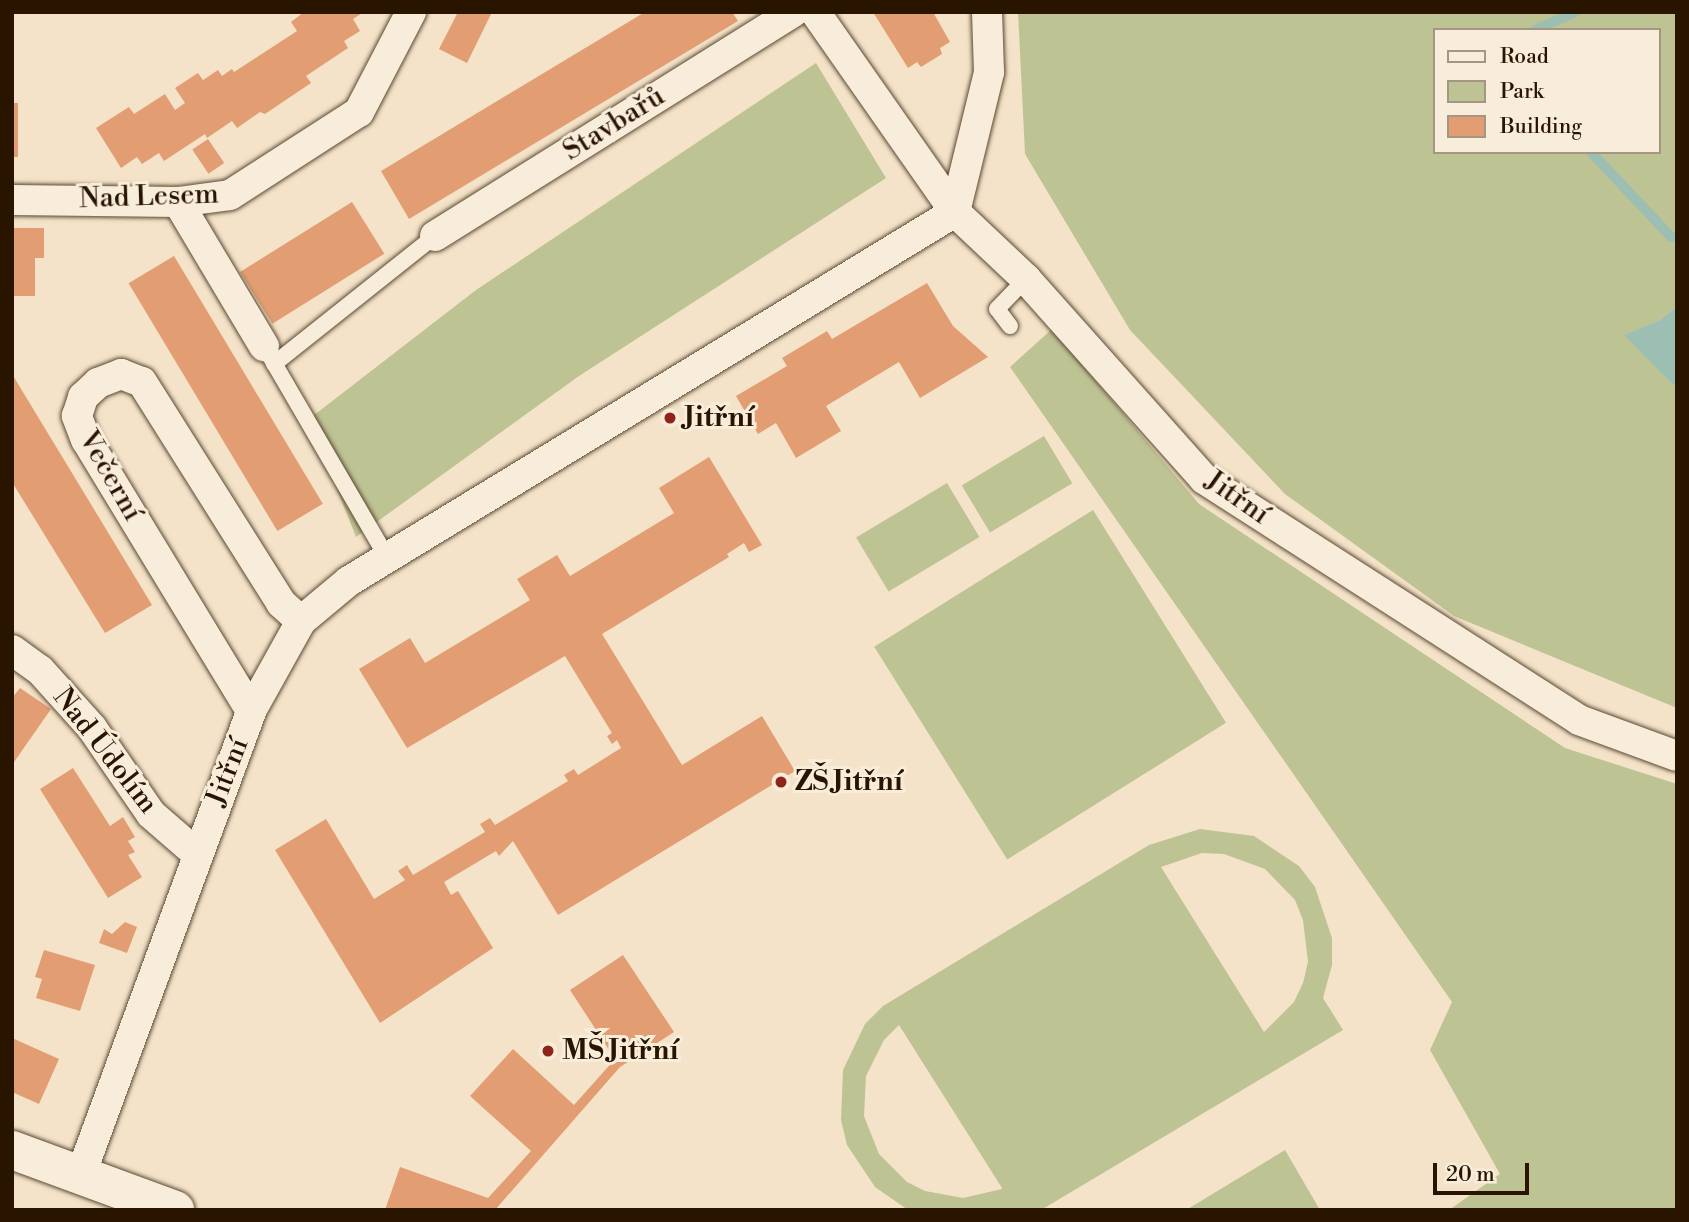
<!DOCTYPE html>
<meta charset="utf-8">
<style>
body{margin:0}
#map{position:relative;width:1689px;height:1222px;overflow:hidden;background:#f4e3c8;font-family:"Libre Bodoni",serif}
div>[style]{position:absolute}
.green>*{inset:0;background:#bec394;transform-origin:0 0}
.water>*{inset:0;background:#9cbeb3}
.stream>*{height:10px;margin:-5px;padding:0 5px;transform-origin:5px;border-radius:5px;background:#9cbeb3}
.building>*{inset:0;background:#e29d72;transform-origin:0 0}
.roads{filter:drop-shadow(0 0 2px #5c4832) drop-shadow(0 0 2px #5c4832)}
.lane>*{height:16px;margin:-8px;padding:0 8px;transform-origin:8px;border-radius:8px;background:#f8eddb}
.street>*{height:30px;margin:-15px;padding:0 15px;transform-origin:15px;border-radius:15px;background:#f8eddb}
.secondary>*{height:38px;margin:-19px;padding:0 19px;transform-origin:19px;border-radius:19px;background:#f8eddb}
.dots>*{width:19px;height:19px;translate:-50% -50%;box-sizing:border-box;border:4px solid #f8eddb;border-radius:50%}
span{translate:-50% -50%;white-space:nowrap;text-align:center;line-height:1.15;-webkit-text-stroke:6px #f8eddb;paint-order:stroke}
.street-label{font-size:28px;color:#291400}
.poi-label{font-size:28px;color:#291400;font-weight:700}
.left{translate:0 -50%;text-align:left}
.frame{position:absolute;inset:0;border:14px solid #291400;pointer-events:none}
.legend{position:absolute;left:1433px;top:28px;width:228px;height:126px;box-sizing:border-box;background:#f8eddb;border:2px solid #a59683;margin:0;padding:9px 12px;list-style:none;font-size:21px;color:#291400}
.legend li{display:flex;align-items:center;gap:14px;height:35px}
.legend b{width:35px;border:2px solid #a59683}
.scale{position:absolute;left:1433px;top:1163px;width:96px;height:32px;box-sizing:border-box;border:4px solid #291400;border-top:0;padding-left:9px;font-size:21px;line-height:24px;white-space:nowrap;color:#291400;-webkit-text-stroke:5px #f8eddb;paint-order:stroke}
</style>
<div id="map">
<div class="green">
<i style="clip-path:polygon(evenodd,1018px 12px,1677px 12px,1677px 306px,1660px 320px,1625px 335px,1677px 389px,1677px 708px,1454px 616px,1285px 494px,1130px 330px,1025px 154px,1018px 12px,1435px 30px,1659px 30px,1659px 152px,1435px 152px,1435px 30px)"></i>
<i style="clip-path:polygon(816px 63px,886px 178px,579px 376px,356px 537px,309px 419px,476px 290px)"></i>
<i style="clip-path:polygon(1052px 329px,1199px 504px,1565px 748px,1677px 784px,1677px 1210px,1449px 1210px,1500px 1174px,1430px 1050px,1452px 1002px,1010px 367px)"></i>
<i style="left:1044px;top:436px;width:55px;height:96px;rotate:59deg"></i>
<i style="left:947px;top:483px;width:63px;height:106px;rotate:59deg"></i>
<i style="left:1093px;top:510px;width:251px;height:258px;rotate:58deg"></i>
<i style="clip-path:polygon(evenodd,1200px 829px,1254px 836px,1299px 866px,1315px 887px,1332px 938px,1332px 965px,1323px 998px,1343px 1030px,1041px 1210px,908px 1210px,875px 1187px,847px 1145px,841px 1120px,843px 1070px,865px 1024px,883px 1006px,1149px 845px,1200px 829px,1202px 853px,1224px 854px,1265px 869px,1295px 900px,1303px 920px,1308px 962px,1303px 983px,1294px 1002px,1264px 1032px,1161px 867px,1202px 853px,1200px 829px,899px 1025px,1002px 1188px,1002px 1189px,963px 1198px,925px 1191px,907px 1182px,879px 1154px,864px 1116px,866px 1076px,884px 1040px,899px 1025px)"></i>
<i style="clip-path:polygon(1285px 1150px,1320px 1210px,1186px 1210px)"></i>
</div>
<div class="water">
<i style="clip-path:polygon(1677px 306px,1677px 389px,1624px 335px,1660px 320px)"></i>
</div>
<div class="stream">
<i style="left:1535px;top:30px;width:44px;rotate:-24.2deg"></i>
<i style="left:1591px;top:152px;width:117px;rotate:46.7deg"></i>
</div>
<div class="building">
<i style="clip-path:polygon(304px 12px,364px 12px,353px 19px,360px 31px,344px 41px,348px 48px,306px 76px,311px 83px,265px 114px,260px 112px,237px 128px,232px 121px,207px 138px,205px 134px,164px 161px,159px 153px,142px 164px,137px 157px,121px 168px,96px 128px,129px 107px,134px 114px,165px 94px,175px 110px,185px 103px,175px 88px,198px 73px,203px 80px,218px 70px,222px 76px,232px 69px,234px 72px,297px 31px,291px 22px)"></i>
<i style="clip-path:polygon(458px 12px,492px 12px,467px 63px,439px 49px)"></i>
<i style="clip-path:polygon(645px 12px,732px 12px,738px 21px,409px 219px,381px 171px)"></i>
<i style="clip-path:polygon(873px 12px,933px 12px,950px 42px,940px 48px,942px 54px,921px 67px,917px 62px,908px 68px)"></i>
<i style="left:12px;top:103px;width:6px;height:54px"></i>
<i style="left:208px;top:139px;width:29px;height:19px;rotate:56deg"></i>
<i style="left:352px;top:202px;width:61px;height:132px;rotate:58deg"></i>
<i style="clip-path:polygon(12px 228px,44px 228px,44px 258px,35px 258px,35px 296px,12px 296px)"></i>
<i style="left:174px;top:256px;width:289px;height:53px;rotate:59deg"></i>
<i style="clip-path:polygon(927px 283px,953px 326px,988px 357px,920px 398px,899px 362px,826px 406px,841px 431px,796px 458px,776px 423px,758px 434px,736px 396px,787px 366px,782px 358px,827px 331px,832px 339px)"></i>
<i style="clip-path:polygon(12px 374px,152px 605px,105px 633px,12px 482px)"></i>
<i style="clip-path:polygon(709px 457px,762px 545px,749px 552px,744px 543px,727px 554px,729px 557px,602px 634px,682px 765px,762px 716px,795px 771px,558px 915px,513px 841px,499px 856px,496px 851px,444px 882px,451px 895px,458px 891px,493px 948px,380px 1023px,275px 850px,326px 819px,374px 899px,405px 880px,398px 871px,407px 865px,413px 875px,485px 832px,480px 824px,490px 818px,495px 825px,568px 781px,564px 775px,574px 769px,578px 775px,621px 748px,617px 740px,612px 744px,607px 736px,612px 733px,565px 656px,407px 748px,359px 669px,410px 638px,425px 663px,530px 600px,517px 579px,557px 555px,570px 576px,674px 513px,659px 488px)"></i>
<i style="clip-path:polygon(20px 688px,51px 709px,12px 765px,12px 698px)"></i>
<i style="clip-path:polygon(73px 768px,110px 826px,123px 817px,135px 837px,128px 841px,135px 852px,128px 855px,142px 877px,108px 898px,40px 789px)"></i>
<i style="clip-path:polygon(125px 922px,137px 927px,127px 953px,99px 943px,104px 929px,112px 934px)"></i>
<i style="clip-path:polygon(44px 950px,95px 965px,80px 1011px,36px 998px,42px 979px,35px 977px)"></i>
<i style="clip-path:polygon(623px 955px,674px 1032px,620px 1067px,495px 1210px,385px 1210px,400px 1167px,488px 1198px,531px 1151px,470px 1096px,513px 1049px,574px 1105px,615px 1059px,570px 990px)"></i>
<i style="clip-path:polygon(12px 1038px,59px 1059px,39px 1104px,12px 1092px)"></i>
</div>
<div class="roads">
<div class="lane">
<i style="left:1010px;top:326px;width:21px;rotate:-127deg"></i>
<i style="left:997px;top:309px;width:42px;rotate:-46deg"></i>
<i style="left:264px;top:346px;width:244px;rotate:59.8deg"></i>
<i style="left:274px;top:364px;width:206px;rotate:-38.5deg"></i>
</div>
<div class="street">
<i style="left:815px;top:12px;width:244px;rotate:55deg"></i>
<i style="left:955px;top:212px;width:98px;rotate:43.3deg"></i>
<i style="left:1026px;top:279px;width:268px;rotate:48.3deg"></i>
<i style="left:1204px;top:479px;width:446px;rotate:32.7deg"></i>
<i style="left:1579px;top:720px;width:104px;rotate:20.2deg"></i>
<i style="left:12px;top:200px;width:166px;rotate:0.7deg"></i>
<i style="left:178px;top:202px;width:52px;rotate:-7.7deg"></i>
<i style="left:230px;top:195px;width:153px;rotate:-32.8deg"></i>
<i style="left:359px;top:112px;width:113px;rotate:-62.5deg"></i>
<i style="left:178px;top:202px;width:168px;rotate:59.2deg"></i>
<i style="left:955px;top:212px;width:144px;rotate:-76.3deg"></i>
<i style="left:989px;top:72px;width:60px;rotate:-91.9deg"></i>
<i style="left:435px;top:236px;width:422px;rotate:-32deg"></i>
<i style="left:12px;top:650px;width:34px;rotate:36deg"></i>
<i style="left:40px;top:670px;width:78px;rotate:48.1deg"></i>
<i style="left:92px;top:728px;width:104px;rotate:55.5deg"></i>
<i style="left:151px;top:814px;width:60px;rotate:40.9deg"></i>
<i style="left:251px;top:711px;width:317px;rotate:-121.3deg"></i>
<i style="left:86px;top:440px;width:26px;rotate:-111deg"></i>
<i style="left:77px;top:416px;width:20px;rotate:-72deg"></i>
<i style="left:83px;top:397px;width:21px;rotate:-43deg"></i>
<i style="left:98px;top:383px;width:25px;rotate:-21deg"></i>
<i style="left:121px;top:374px;width:22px;rotate:21deg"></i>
<i style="left:142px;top:382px;width:261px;rotate:57.8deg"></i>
<i style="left:281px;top:603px;width:27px;rotate:42deg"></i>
<i style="left:81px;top:1174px;width:493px;rotate:-69.8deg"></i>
<i style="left:251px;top:711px;width:103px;rotate:-60.9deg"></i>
<i style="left:301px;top:621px;width:62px;rotate:-39.8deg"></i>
<i style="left:349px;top:581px;width:710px;rotate:-31.34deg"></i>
</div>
<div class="secondary">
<i style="left:12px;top:1150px;width:174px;rotate:20.2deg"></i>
</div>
</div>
<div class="dots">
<i style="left:670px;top:418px;background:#8f2418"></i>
<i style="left:781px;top:782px;background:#8f2418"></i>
<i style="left:548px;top:1051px;background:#8f2418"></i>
</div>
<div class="street-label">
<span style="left:614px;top:124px;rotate:-32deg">Stavbařů</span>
<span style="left:149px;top:197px;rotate:-2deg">Nad Lesem</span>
<span style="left:110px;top:476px;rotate:60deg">Večerní</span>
<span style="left:1237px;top:498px;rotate:35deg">Jitřní</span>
<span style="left:105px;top:751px;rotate:52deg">Nad Údolím</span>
<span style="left:228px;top:772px;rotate:-69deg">Jitřní</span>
</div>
<div class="poi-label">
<span class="left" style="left:684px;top:418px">Jitřní</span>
<span class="left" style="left:795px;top:782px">ZŠ Jitřní</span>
<span class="left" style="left:562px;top:1051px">MŠ Jitřní</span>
</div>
<div class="frame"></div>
<ul class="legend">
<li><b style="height:9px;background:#f8eddb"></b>Road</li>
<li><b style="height:19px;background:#bec394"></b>Park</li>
<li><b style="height:19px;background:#e29d72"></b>Building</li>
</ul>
<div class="scale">20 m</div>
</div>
